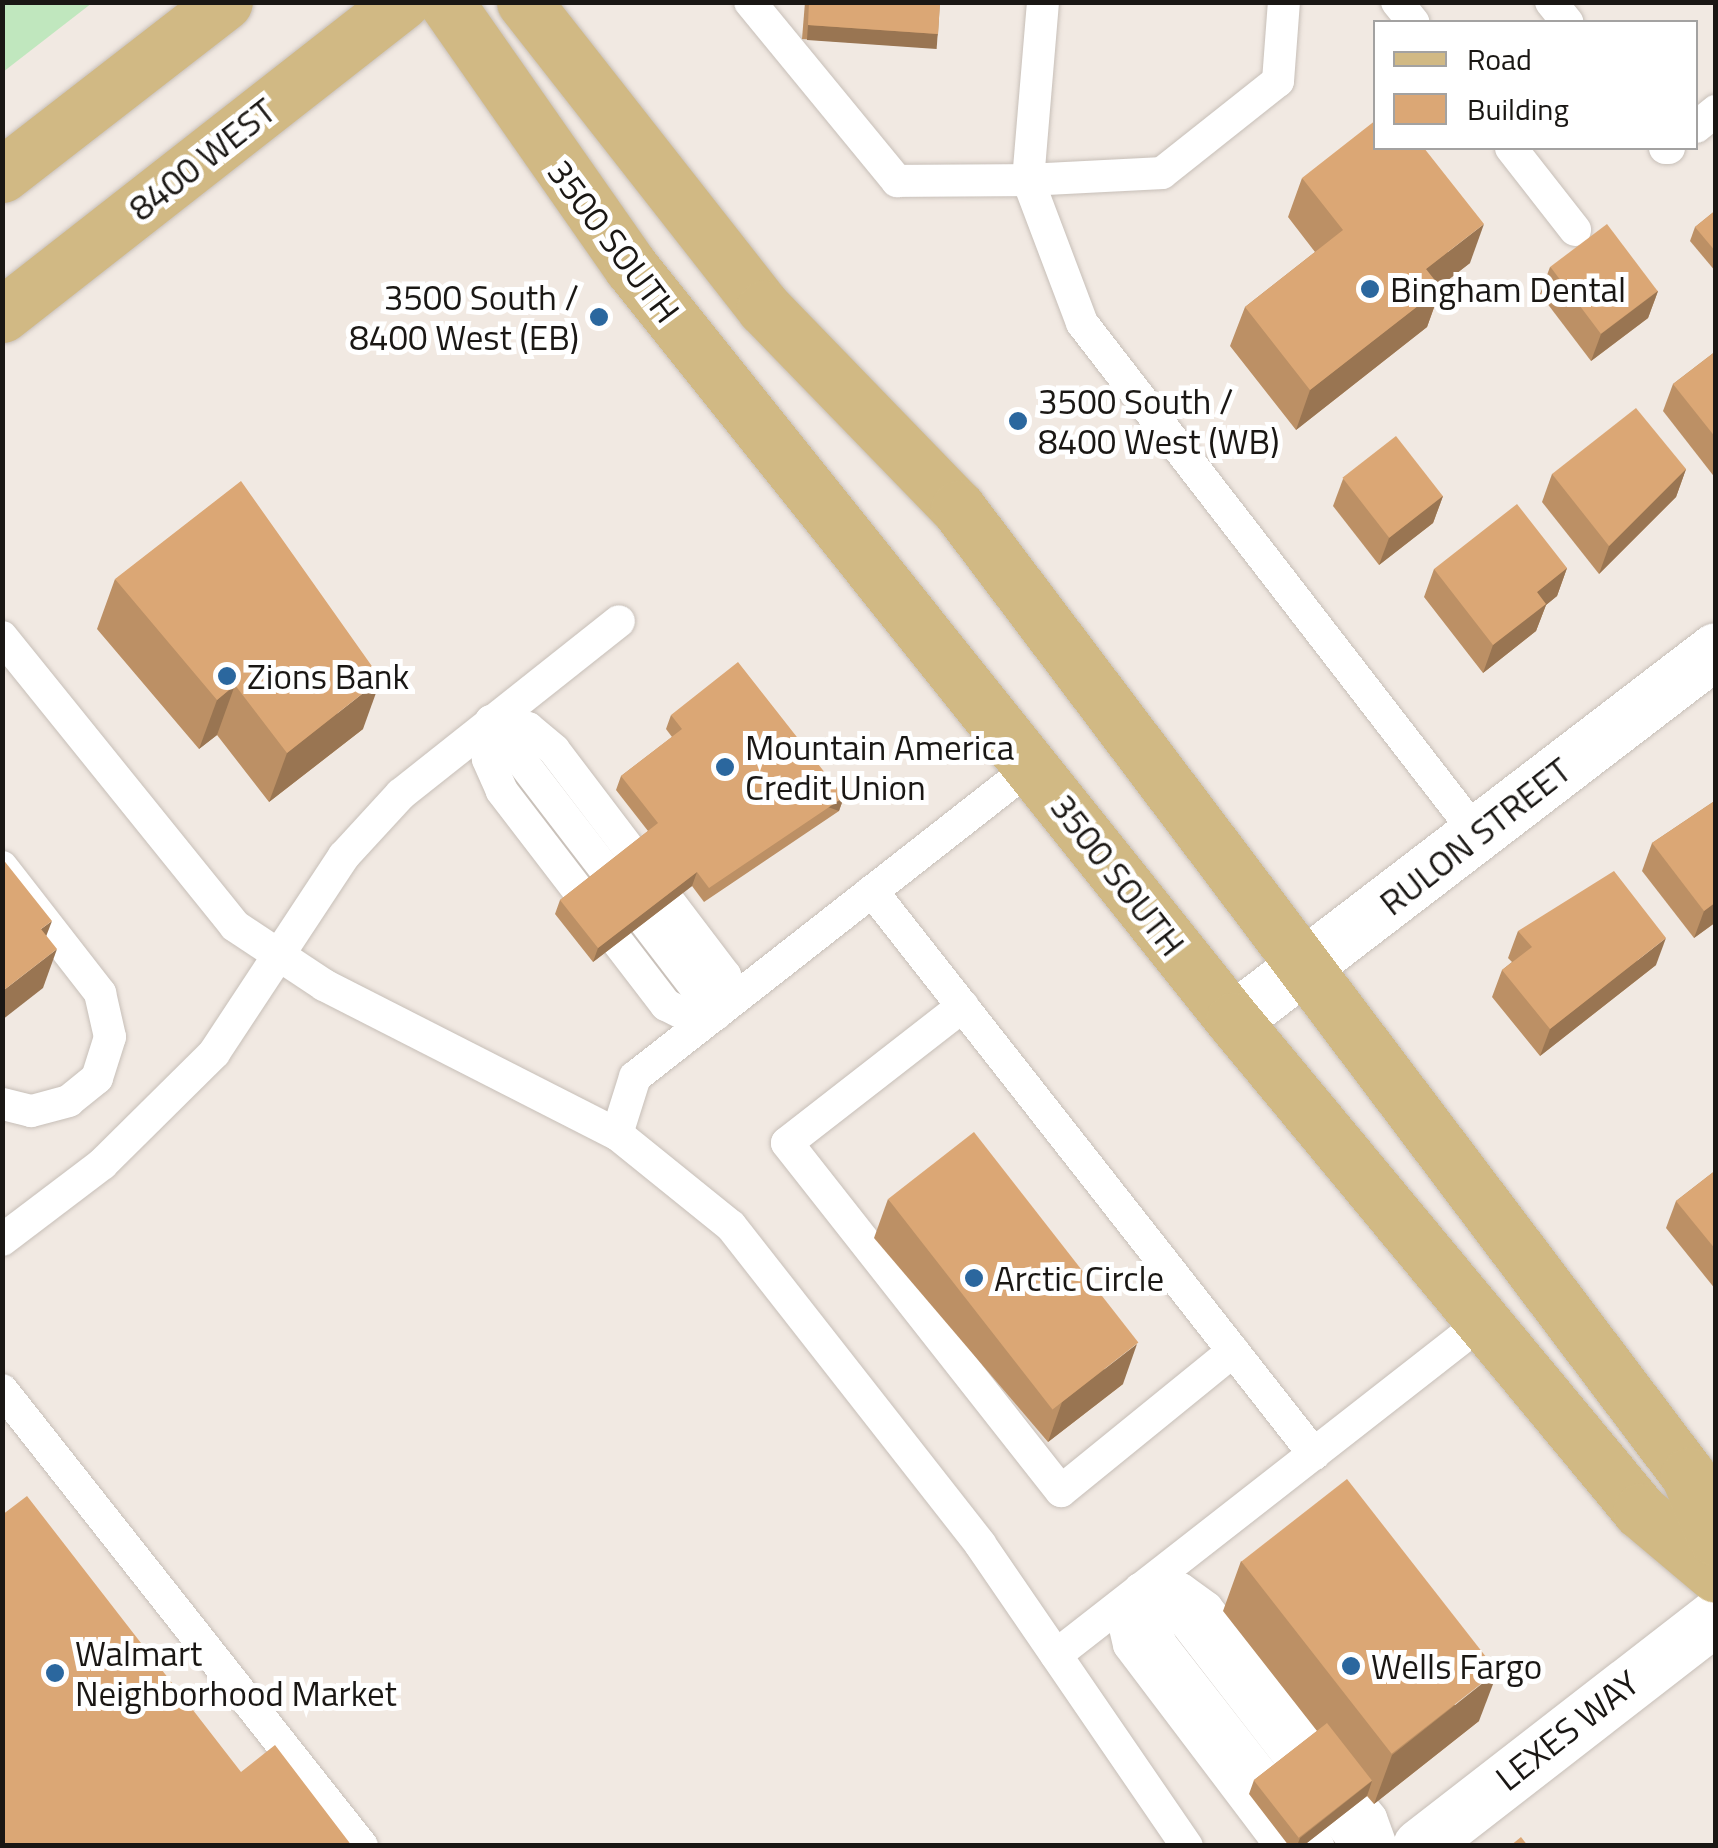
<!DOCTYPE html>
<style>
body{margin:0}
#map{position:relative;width:1718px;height:1848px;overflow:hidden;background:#f1e9e2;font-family:"Titillium Web",sans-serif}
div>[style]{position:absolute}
.green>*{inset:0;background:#c0e7be}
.roads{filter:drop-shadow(0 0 2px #c7bfb8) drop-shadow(0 0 2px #c7bfb8)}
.lane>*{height:32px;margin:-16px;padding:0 16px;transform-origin:16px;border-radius:16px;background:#fff}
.street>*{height:55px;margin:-27.5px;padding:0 27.5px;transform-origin:27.5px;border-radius:27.5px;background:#fff}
.primary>*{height:55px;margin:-27.5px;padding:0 27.5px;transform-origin:27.5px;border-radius:27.5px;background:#d1b984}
.wall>*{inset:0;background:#bc9065}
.shaded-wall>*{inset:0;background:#997552;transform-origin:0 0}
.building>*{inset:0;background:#dba775;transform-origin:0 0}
.dots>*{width:28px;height:28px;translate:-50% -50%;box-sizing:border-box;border:5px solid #fff;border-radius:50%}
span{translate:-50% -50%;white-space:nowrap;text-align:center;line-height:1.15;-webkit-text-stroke:10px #fff;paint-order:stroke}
.street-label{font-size:35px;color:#1a1714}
.poi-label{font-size:35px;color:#1a1714}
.left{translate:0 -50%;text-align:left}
.right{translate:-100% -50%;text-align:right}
.frame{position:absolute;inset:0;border:5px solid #1a1714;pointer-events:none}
.legend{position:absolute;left:1373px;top:20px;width:325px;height:130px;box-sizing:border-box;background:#fff;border:2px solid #a3a2a1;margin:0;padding:12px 18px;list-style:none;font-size:30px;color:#1a1714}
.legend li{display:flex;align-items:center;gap:20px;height:50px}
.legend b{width:50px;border:2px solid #a3a2a1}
</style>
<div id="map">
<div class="green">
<i style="clip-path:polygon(3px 2px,92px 2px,92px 3px,3px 72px)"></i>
</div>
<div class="roads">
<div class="lane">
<i style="left:750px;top:2px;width:232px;rotate:50.6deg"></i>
<i style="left:897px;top:181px;width:131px;rotate:-0.4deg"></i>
<i style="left:1028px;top:180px;width:153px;rotate:69.3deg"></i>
<i style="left:1082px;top:323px;width:646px;rotate:52.3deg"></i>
<i style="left:1043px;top:2px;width:179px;rotate:94.8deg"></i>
<i style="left:1028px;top:180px;width:134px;rotate:-3deg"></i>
<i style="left:1162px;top:173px;width:148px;rotate:-38.4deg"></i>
<i style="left:1278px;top:81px;width:79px;rotate:-85.7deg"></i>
<i style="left:1397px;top:2px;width:26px;rotate:51deg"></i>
<i style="left:1551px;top:2px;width:26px;rotate:51deg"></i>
<i style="left:1696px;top:127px;width:26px;rotate:-39deg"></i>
<i style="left:1511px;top:148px;width:104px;rotate:52deg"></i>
<i style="left:1665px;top:148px;width:4px"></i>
<i style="left:2px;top:637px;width:371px;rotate:51.1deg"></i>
<i style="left:235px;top:926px;width:107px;rotate:33.5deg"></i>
<i style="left:324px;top:985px;width:329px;rotate:27deg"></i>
<i style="left:617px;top:1134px;width:146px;rotate:38.9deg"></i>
<i style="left:731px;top:1226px;width:404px;rotate:51.9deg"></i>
<i style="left:980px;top:1544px;width:366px;rotate:55.6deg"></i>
<i style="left:491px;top:721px;width:38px;rotate:11deg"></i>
<i style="left:528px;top:728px;width:34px;rotate:40deg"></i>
<i style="left:554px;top:750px;width:283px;rotate:52.8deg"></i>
<i style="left:725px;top:975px;width:40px;rotate:103deg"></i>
<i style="left:716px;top:1014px;width:28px;rotate:176deg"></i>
<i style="left:688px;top:1016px;width:25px;rotate:-153deg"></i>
<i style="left:666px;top:1005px;width:270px;rotate:-127.5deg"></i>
<i style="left:502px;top:791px;width:35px;rotate:-114deg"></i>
<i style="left:488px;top:759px;width:38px;rotate:-85deg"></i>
<i style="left:491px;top:721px;width:369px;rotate:52.5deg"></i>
<i style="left:2px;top:867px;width:160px;rotate:52.1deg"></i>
<i style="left:100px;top:993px;width:45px;rotate:77.2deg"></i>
<i style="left:110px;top:1037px;width:43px;rotate:107.6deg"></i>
<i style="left:97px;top:1078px;width:36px;rotate:141deg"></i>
<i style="left:69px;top:1101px;width:39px;rotate:165deg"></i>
<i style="left:31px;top:1111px;width:30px;rotate:-166deg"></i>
<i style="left:872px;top:891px;width:716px;rotate:51.87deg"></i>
<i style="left:963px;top:1006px;width:223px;rotate:142.1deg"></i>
<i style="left:787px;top:1143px;width:443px;rotate:51.8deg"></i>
<i style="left:1061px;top:1491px;width:222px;rotate:-39.1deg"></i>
<i style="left:617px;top:1134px;width:60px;rotate:-72.5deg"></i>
<i style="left:635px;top:1077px;width:504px;rotate:-38.07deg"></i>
<i style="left:2px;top:1240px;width:126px;rotate:-37.2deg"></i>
<i style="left:102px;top:1164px;width:158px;rotate:-44.7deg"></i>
<i style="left:214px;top:1053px;width:236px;rotate:-56.6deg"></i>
<i style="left:344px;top:856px;width:84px;rotate:-47.4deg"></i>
<i style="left:401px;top:794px;width:278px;rotate:-38.4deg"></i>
<i style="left:2px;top:1390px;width:581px;rotate:51.71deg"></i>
<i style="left:1140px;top:1589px;width:59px;rotate:69.1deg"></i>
<i style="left:1161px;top:1644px;width:256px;rotate:52.1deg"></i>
<i style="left:1144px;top:1591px;width:40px;rotate:32.9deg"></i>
<i style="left:1178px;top:1613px;width:294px;rotate:52.3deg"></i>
<i style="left:1056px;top:1655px;width:544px;rotate:-37.99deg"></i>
<i style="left:1281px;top:1846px;width:252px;rotate:-127.1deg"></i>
<i style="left:1129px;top:1645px;width:18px;rotate:-103deg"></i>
<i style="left:1125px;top:1627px;width:41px;rotate:-68.5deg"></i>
<i style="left:1140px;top:1589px;width:41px"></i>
<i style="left:1181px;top:1589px;width:32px;rotate:36deg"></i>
<i style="left:1207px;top:1608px;width:266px;rotate:52deg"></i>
<i style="left:1371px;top:1818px;width:30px;rotate:70deg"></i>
</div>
<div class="street">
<i style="left:1233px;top:1020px;width:608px;rotate:-37.45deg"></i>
<i style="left:1420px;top:1846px;width:375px;rotate:-37.8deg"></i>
</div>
<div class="primary">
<i style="left:446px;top:2px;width:323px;rotate:55.1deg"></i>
<i style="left:631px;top:267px;width:964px;rotate:51.36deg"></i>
<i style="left:1233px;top:1020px;width:638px;rotate:50.34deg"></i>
<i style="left:1640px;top:1511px;width:99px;rotate:40.1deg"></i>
<i style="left:524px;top:2px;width:389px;rotate:51.9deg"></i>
<i style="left:764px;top:308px;width:279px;rotate:45.9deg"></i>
<i style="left:958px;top:508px;width:1212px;rotate:52.95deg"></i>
<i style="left:1688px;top:1475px;width:70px;rotate:66.4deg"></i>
<i style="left:2px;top:175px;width:282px;rotate:-37.8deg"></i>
<i style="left:2px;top:315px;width:508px;rotate:-38.04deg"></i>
</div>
</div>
<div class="wall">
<i style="clip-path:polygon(805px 2px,940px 2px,938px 34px,932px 48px,802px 39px)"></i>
<i style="clip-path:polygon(1302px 178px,1470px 263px,1440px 286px,1441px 288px,1427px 327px,1296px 430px,1230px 346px,1245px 307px,1315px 252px,1288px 217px)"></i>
<i style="clip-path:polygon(1716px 210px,1716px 272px,1690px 241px,1695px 227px)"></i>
<i style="clip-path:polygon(1550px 267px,1658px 291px,1648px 318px,1591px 361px,1540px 294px)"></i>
<i style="clip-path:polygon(1716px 351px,1716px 479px,1663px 411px,1673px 384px)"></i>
<i style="clip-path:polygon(1686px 469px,1676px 497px,1599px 574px,1542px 502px,1552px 474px)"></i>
<i style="clip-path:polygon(1343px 479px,1443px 496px,1433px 523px,1379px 565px,1333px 506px)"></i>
<i style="clip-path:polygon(1567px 568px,1557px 596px,1546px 605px,1536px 631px,1483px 673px,1424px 597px,1434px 569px)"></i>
<i style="clip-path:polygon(115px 579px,363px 729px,269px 802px,217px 735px,199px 749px,97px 629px)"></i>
<i style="clip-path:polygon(671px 715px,844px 797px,839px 811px,704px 902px,692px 886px,593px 962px,555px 914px,560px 900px,648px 831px,616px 790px,621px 776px,672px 737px,666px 729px)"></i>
<i style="clip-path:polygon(1716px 800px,1716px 922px,1694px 938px,1642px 871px,1652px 843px)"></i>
<i style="clip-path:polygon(1518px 931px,1656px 965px,1540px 1056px,1492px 997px,1502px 970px,1512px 962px,1508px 958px)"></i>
<i style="clip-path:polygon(1716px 1170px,1716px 1290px,1666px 1228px,1676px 1201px)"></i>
<i style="clip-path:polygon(888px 1199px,1123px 1384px,1048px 1442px,874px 1238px)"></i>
<i style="clip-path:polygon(1241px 1561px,1479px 1721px,1374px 1804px,1367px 1796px,1303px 1846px,1289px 1846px,1249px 1794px,1254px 1780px,1317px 1731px,1223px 1611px)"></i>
</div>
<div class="shaded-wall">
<i style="left:808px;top:25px;width:130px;height:15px;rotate:4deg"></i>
<i style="clip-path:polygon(1484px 224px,1470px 263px,1412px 308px,1426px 269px)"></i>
<i style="clip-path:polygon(1441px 288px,1427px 327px,1296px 430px,1310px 390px)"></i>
<i style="clip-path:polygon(1658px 291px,1648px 318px,1591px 361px,1601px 334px)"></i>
<i style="clip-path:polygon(1686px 469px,1676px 497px,1599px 574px,1609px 546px)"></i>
<i style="clip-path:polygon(1443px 496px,1433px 523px,1379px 565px,1389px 538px)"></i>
<i style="clip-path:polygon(1567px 568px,1557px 596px,1546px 605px,1536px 631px,1483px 673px,1493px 645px,1537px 592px)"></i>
<i style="clip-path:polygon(381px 679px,363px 729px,269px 802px,287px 753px)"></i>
<i style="clip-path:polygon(235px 685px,217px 735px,199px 749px,217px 700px)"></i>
<i style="left:844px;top:797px;width:15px;height:163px;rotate:110deg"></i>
<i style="clip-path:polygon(697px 872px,692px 886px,593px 962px,598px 948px)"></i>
<i style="clip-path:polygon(1716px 902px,1716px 922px,1694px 938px,1704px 911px)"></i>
<i style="clip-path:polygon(52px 921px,37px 960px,41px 929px)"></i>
<i style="clip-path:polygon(1666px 938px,1656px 965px,1540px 1056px,1550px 1029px)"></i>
<i style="clip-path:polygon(57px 949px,43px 988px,2px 1020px,2px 995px,4px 990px)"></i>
<i style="clip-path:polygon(1137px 1344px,1123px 1384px,1048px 1442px,1062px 1402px)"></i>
<i style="clip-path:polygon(1498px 1671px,1479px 1721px,1374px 1804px,1392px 1755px)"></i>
<i style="clip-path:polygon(1372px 1781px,1367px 1796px,1303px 1846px,1297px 1846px,1300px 1838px)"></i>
</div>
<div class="building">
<i style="clip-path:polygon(809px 2px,940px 2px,938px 34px,808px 25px)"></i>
<i style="clip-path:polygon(1376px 120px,1376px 148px,1424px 148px,1484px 224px,1426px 269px,1441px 288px,1310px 390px,1245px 307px,1343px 230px,1302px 178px)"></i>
<i style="clip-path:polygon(1716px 210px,1716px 252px,1695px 227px)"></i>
<i style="left:1607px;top:224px;width:84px;height:71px;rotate:53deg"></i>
<i style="clip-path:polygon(1716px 351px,1716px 438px,1673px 384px)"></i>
<i style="clip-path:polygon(1636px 408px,1686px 469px,1609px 546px,1552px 474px)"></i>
<i style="left:1396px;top:436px;width:76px;height:68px;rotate:52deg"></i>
<i style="clip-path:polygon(241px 481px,381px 679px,287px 753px,235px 685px,217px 700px,115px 579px)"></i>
<i style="clip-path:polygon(1517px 504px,1567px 568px,1537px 592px,1546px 604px,1493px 645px,1434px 569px)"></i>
<i style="clip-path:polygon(738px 662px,844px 797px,709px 888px,697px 872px,598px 948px,560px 900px,658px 823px,621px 776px,682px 729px,671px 715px)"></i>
<i style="clip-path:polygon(1716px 800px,1716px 902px,1704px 911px,1652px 843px)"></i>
<i style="clip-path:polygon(2px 858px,52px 921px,41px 929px,57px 949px,4px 990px,2px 988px)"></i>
<i style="clip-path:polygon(1614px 871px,1666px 938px,1550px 1029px,1502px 970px,1532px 947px,1518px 931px)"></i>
<i style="left:974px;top:1132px;width:267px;height:109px;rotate:52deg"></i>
<i style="clip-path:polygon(1716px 1170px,1716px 1250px,1676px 1201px)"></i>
<i style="left:1347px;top:1479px;width:244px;height:134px;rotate:52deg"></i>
<i style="clip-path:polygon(27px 1496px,241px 1772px,275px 1745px,352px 1846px,2px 1846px,2px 1515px)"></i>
<i style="left:1327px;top:1723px;width:73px;height:93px;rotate:52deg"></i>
<i style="clip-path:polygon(1521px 1837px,1528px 1846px,1510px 1846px)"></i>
</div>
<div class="dots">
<i style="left:1370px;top:289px;background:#2b679e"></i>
<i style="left:599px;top:317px;background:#2b679e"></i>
<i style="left:1018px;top:421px;background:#2b679e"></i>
<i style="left:227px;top:676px;background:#2b679e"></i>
<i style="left:725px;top:767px;background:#2b679e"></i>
<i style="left:974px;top:1278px;background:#2b679e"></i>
<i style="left:1351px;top:1666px;background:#2b679e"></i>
<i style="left:55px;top:1673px;background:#2b679e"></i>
</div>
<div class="street-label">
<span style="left:202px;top:159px;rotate:-38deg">8400 WEST</span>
<span style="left:614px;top:241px;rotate:53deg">3500 SOUTH</span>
<span style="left:1475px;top:836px;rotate:-38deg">RULON STREET</span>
<span style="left:1118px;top:875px;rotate:52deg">3500 SOUTH</span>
<span style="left:1567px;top:1730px;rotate:-38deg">LEXES WAY</span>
</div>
<div class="poi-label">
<span class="left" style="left:1390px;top:289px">Bingham Dental</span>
<span class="right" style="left:579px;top:317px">3500 South /<br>8400 West (EB)</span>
<span class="left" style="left:1038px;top:421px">3500 South /<br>8400 West (WB)</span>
<span class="left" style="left:247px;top:676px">Zions Bank</span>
<span class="left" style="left:745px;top:767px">Mountain America<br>Credit Union</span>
<span class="left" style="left:994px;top:1278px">Arctic Circle</span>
<span class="left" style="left:75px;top:1673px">Walmart<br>Neighborhood Market</span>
<span class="left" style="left:1371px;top:1666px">Wells Fargo</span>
</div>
<div class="frame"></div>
<ul class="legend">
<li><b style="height:12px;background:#d1b984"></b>Road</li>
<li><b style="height:28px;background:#dba775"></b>Building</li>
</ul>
</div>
